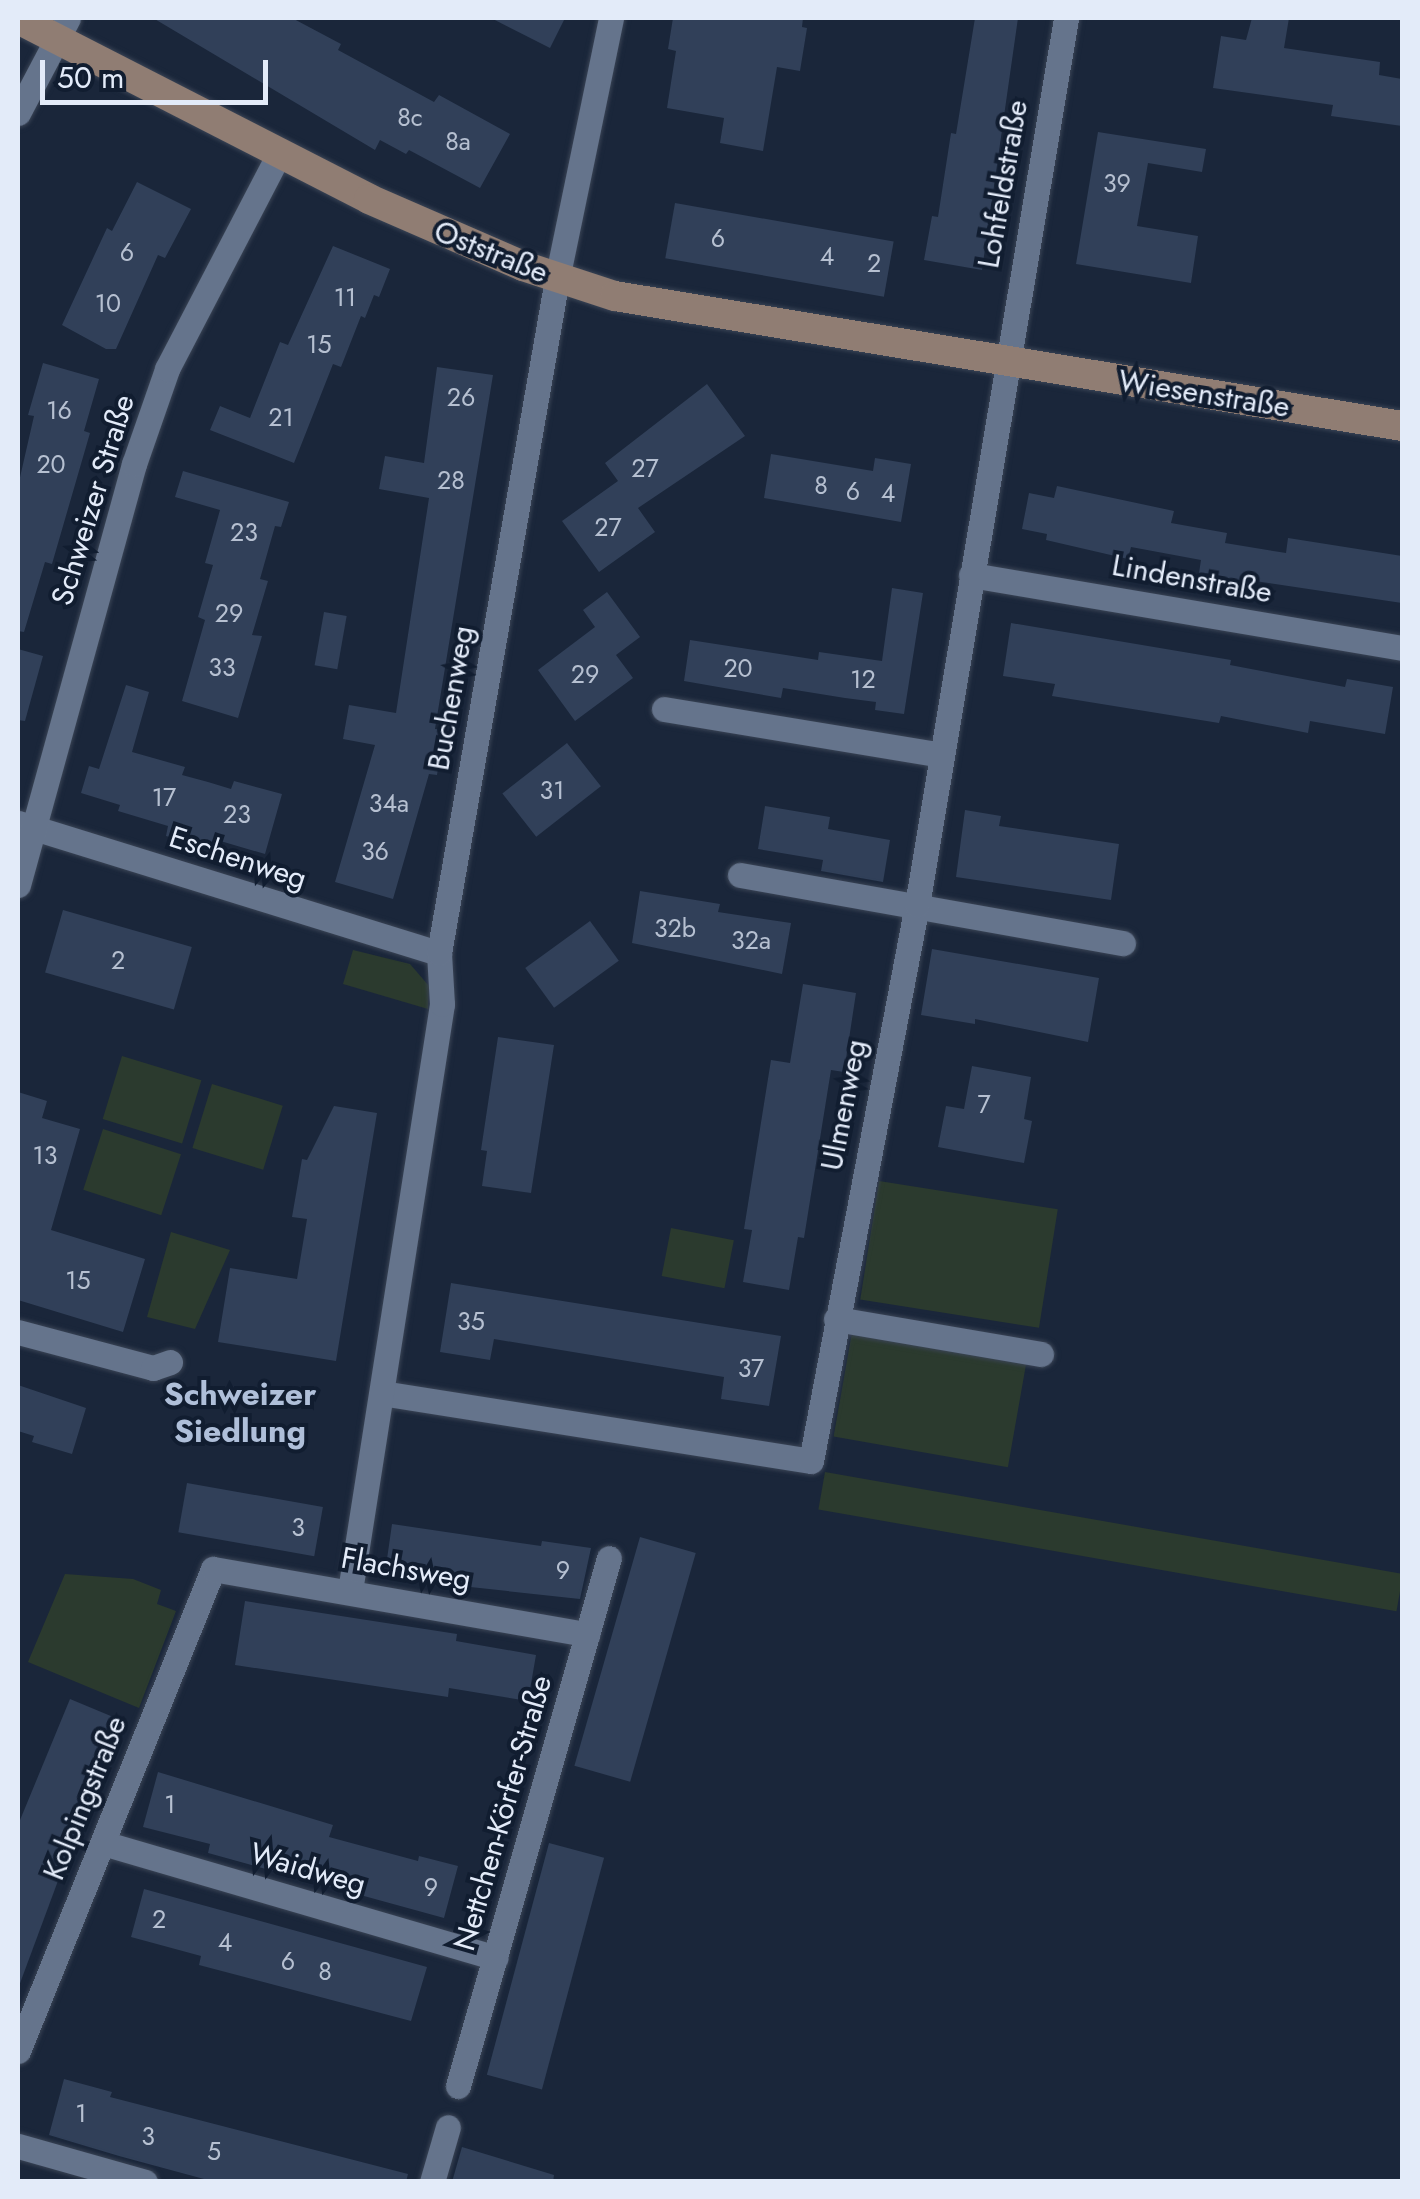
<!DOCTYPE html>
<meta charset="utf-8">
<style>
body{margin:0}
#map{position:relative;width:1420px;height:2199px;overflow:hidden;background:#1a263a;font-family:Jost,sans-serif}
div>[style]{position:absolute}
.green>*{inset:0;background:#2b3a2e;transform-origin:0 0}
.building>*{inset:0;background:#314059;transform-origin:0 0}
.roads{filter:drop-shadow(0 0 2px #3a4455) drop-shadow(0 0 2px #3a4455)}
.street>*{height:25px;margin:-12.5px;padding:0 12.5px;transform-origin:12.5px;border-radius:12.5px;background:#65748c}
.secondary>*{height:30px;margin:-15px;padding:0 15px;transform-origin:15px;border-radius:15px;background:#907d73}
span{translate:-50% -50%;white-space:nowrap;text-align:center;line-height:1.15;-webkit-text-stroke:8px #111d30;paint-order:stroke}
.number-label{font-size:25px;color:#b6c0d1}
.number-label span{-webkit-text-stroke-width:0}
.street-label{font-size:30px;color:#e3ebf9}
.neighbourhood-label{font-size:32px;color:#afbfd9;font-weight:700}
.frame{position:absolute;inset:0;border:20px solid #e3ebf9;pointer-events:none}
.scale{position:absolute;left:40px;top:60px;width:228px;height:45px;box-sizing:border-box;border:5px solid #e3ebf9;border-top:0;padding-left:12px;font-size:30px;line-height:35px;white-space:nowrap;color:#e3ebf9;-webkit-text-stroke:8px #111d30;paint-order:stroke}
</style>
<div id="map">
<div class="green">
<i style="clip-path:polygon(353px 950px,410px 964px,429px 986px,428px 1009px,343px 984px)"></i>
<i style="left:122px;top:1056px;width:83px;height:66px;rotate:17deg"></i>
<i style="left:212px;top:1084px;width:74px;height:67px;rotate:17deg"></i>
<i style="left:103px;top:1129px;width:82px;height:64px;rotate:18deg"></i>
<i style="left:879px;top:1181px;width:181px;height:120px;rotate:9deg"></i>
<i style="left:671px;top:1228px;width:64px;height:49px;rotate:11deg"></i>
<i style="clip-path:polygon(171px 1232px,230px 1250px,195px 1329px,147px 1317px)"></i>
<i style="left:852px;top:1332px;width:177px;height:106px;rotate:10deg"></i>
<i style="left:825px;top:1472px;width:587px;height:38px;rotate:10deg"></i>
<i style="clip-path:polygon(65px 1574px,133px 1579px,161px 1590px,157px 1604px,176px 1611px,139px 1708px,28px 1662px)"></i>
</div>
<div class="building">
<i style="clip-path:polygon(153px 18px,292px 18px,341px 44px,338px 50px,434px 102px,439px 95px,510px 134px,480px 188px,409px 150px,406px 154px,380px 140px,375px 150px)"></i>
<i style="clip-path:polygon(491px 18px,565px 18px,550px 48px)"></i>
<i style="clip-path:polygon(673px 18px,803px 18px,802px 27px,807px 28px,800px 71px,777px 67px,763px 151px,720px 143px,724px 118px,667px 108px,676px 51px,668px 49px)"></i>
<i style="clip-path:polygon(975px 18px,1018px 18px,982px 270px,924px 260px,932px 216px,938px 217px,951px 133px,956px 134px)"></i>
<i style="clip-path:polygon(1252px 18px,1289px 18px,1284px 48px,1380px 62px,1379px 75px,1402px 79px,1402px 126px,1331px 116px,1333px 105px,1213px 88px,1221px 36px,1246px 40px)"></i>
<i style="clip-path:polygon(1098px 132px,1206px 149px,1202px 172px,1148px 163px,1137px 226px,1198px 236px,1191px 283px,1076px 264px)"></i>
<i style="clip-path:polygon(137px 182px,191px 209px,165px 258px,158px 255px,116px 349px,106px 349px,62px 325px,107px 228px,112px 231px)"></i>
<i style="left:675px;top:203px;width:222px;height:56px;rotate:10deg"></i>
<i style="clip-path:polygon(333px 246px,390px 269px,379px 297px,374px 295px,365px 318px,361px 316px,341px 367px,333px 364px,294px 463px,210px 430px,220px 406px,250px 418px,280px 342px,288px 345px)"></i>
<i style="clip-path:polygon(43px 363px,99px 379px,84px 431px,90px 433px,52px 564px,45px 562px,24px 632px,18px 631px,18px 486px,34px 416px,28px 415px)"></i>
<i style="clip-path:polygon(437px 367px,493px 375px,435px 729px,444px 730px,437px 775px,429px 774px,393px 899px,335px 882px,375px 745px,343px 739px,349px 705px,396px 713px,429px 498px,379px 489px,385px 456px,424px 463px)"></i>
<i style="clip-path:polygon(707px 384px,745px 436px,638px 508px,655px 532px,599px 572px,562px 521px,618px 481px,605px 463px)"></i>
<i style="clip-path:polygon(771px 454px,873px 471px,875px 458px,911px 464px,901px 522px,764px 498px)"></i>
<i style="clip-path:polygon(183px 471px,289px 502px,281px 527px,275px 526px,260px 579px,268px 581px,252px 635px,262px 636px,238px 718px,182px 701px,205px 620px,198px 617px,213px 565px,205px 563px,220px 510px,175px 497px)"></i>
<i style="clip-path:polygon(1057px 486px,1174px 511px,1171px 523px,1227px 533px,1225px 543px,1286px 553px,1288px 538px,1402px 556px,1402px 603px,1248px 580px,1247px 586px,1219px 581px,1219px 576px,1199px 573px,1201px 560px,1131px 547px,1128px 559px,1046px 540px,1047px 534px,1022px 529px,1029px 493px,1054px 498px)"></i>
<i style="clip-path:polygon(892px 588px,923px 593px,904px 714px,875px 710px,876px 702px,845px 698px,783px 688px,781px 698px,684px 681px,690px 640px,818px 660px,819px 652px,882px 661px)"></i>
<i style="clip-path:polygon(607px 592px,640px 637px,616px 655px,633px 678px,575px 721px,538px 670px,595px 627px,583px 610px)"></i>
<i style="left:324px;top:612px;width:23px;height:54px;rotate:10deg"></i>
<i style="clip-path:polygon(1011px 623px,1231px 660px,1230px 665px,1345px 687px,1347px 679px,1393px 687px,1385px 734px,1310px 721px,1308px 733px,1221px 716px,1219px 723px,1052px 696px,1055px 684px,1003px 676px)"></i>
<i style="clip-path:polygon(18px 649px,43px 656px,25px 721px,18px 720px)"></i>
<i style="clip-path:polygon(126px 685px,149px 692px,132px 752px,185px 767px,182px 775px,208px 782px,231px 789px,234px 781px,282px 794px,265px 854px,217px 840px,214px 849px,166px 836px,168px 826px,118px 811px,120px 805px,81px 793px,89px 766px,99px 769px)"></i>
<i style="left:567px;top:743px;width:55px;height:82px;rotate:52deg"></i>
<i style="clip-path:polygon(765px 806px,830px 817px,828px 829px,890px 840px,883px 882px,821px 871px,823px 860px,758px 849px)"></i>
<i style="clip-path:polygon(965px 810px,1001px 816px,999px 826px,1119px 844px,1111px 900px,956px 877px)"></i>
<i style="clip-path:polygon(640px 891px,720px 904px,718px 912px,791px 923px,782px 974px,632px 943px)"></i>
<i style="left:63px;top:910px;width:134px;height:65px;rotate:16deg"></i>
<i style="left:590px;top:921px;width:49px;height:80px;rotate:54deg"></i>
<i style="clip-path:polygon(932px 949px,1099px 978px,1088px 1042px,975px 1019px,975px 1024px,921px 1015px)"></i>
<i style="clip-path:polygon(803px 984px,856px 993px,844px 1072px,831px 1070px,804px 1238px,798px 1237px,789px 1290px,743px 1282px,752px 1230px,744px 1229px,771px 1060px,790px 1063px)"></i>
<i style="clip-path:polygon(498px 1037px,554px 1045px,531px 1193px,482px 1186px,487px 1151px,481px 1150px)"></i>
<i style="clip-path:polygon(972px 1066px,1031px 1077px,1024px 1119px,1032px 1121px,1024px 1163px,938px 1147px,946px 1106px,964px 1109px)"></i>
<i style="clip-path:polygon(18px 1092px,47px 1101px,42px 1118px,80px 1129px,51px 1230px,145px 1259px,123px 1332px,18px 1300px)"></i>
<i style="clip-path:polygon(334px 1106px,377px 1113px,336px 1361px,218px 1342px,230px 1268px,297px 1279px,307px 1219px,292px 1217px,302px 1159px,307px 1160px)"></i>
<i style="clip-path:polygon(451px 1283px,781px 1336px,769px 1406px,721px 1399px,724px 1377px,494px 1339px,490px 1360px,440px 1352px)"></i>
<i style="clip-path:polygon(18px 1385px,86px 1408px,72px 1454px,32px 1442px,34px 1436px,18px 1431px)"></i>
<i style="left:187px;top:1483px;width:138px;height:50px;rotate:10deg"></i>
<i style="clip-path:polygon(392px 1524px,541px 1546px,542px 1541px,591px 1548px,580px 1599px,461px 1586px,462px 1577px,386px 1566px)"></i>
<i style="left:640px;top:1537px;width:58px;height:238px;rotate:16deg"></i>
<i style="clip-path:polygon(245px 1601px,457px 1634px,456px 1641px,536px 1655px,528px 1701px,449px 1688px,448px 1697px,235px 1665px)"></i>
<i style="clip-path:polygon(70px 1699px,118px 1719px,19px 1986px,18px 1825px)"></i>
<i style="clip-path:polygon(158px 1772px,333px 1825px,329px 1837px,418px 1861px,419px 1856px,458px 1866px,444px 1918px,208px 1853px,210px 1844px,143px 1827px)"></i>
<i style="left:549px;top:1843px;width:57px;height:240px;rotate:15deg"></i>
<i style="clip-path:polygon(144px 1889px,427px 1967px,411px 2021px,199px 1965px,201px 1956px,131px 1937px)"></i>
<i style="clip-path:polygon(64px 2079px,112px 2092px,110px 2097px,408px 2174px,406px 2182px,215px 2182px,119px 2156px,49px 2135px)"></i>
<i style="clip-path:polygon(462px 2147px,554px 2175px,553px 2182px,452px 2182px)"></i>
</div>
<div class="roads">
<div class="street">
<i style="left:18px;top:113px;width:107px;rotate:-62.2deg"></i>
<i style="left:971px;top:575px;width:437px;rotate:9.6deg"></i>
<i style="left:664px;top:709px;width:281px;rotate:9.4deg"></i>
<i style="left:18px;top:823px;width:441px;rotate:17.2deg"></i>
<i style="left:740px;top:875px;width:389px;rotate:10.1deg"></i>
<i style="left:18px;top:885px;width:437px;rotate:-74.6deg"></i>
<i style="left:134px;top:464px;width:101px;rotate:-70.8deg"></i>
<i style="left:167px;top:369px;width:242px;rotate:-62.5deg"></i>
<i style="left:836px;top:1319px;width:208px;rotate:9.7deg"></i>
<i style="left:18px;top:1332px;width:140px;rotate:14.9deg"></i>
<i style="left:153px;top:1368px;width:18px;rotate:-19deg"></i>
<i style="left:382px;top:1393px;width:434px;rotate:9deg"></i>
<i style="left:811px;top:1461px;width:566px;rotate:-79.21deg"></i>
<i style="left:917px;top:905px;width:899px;rotate:-80.46deg"></i>
<i style="left:350px;top:1591px;width:594px;rotate:-81.09deg"></i>
<i style="left:442px;top:1004px;width:51px;rotate:-93.4deg"></i>
<i style="left:439px;top:953px;width:684px;rotate:-80.07deg"></i>
<i style="left:557px;top:279px;width:267px;rotate:-78.3deg"></i>
<i style="left:103px;top:1843px;width:409px;rotate:16.3deg"></i>
<i style="left:18px;top:2051px;width:520px;rotate:-67.97deg"></i>
<i style="left:213px;top:1569px;width:380px;rotate:9.9deg"></i>
<i style="left:458px;top:2086px;width:549px;rotate:-74.04deg"></i>
<i style="left:18px;top:2146px;width:132px;rotate:15.8deg"></i>
<i style="left:432px;top:2182px;width:57px;rotate:-73.8deg"></i>
</div>
<div class="secondary">
<i style="left:18px;top:19px;width:394px;rotate:27.1deg"></i>
<i style="left:369px;top:199px;width:168px;rotate:23.5deg"></i>
<i style="left:523px;top:266px;width:97px;rotate:18.1deg"></i>
<i style="left:615px;top:296px;width:798px;rotate:9.38deg"></i>
</div>
</div>
<div class="number-label">
<span style="left:410px;top:117px">8c</span>
<span style="left:458px;top:141px">8a</span>
<span style="left:1117px;top:183px">39</span>
<span style="left:718px;top:238px">6</span>
<span style="left:127px;top:252px">6</span>
<span style="left:827px;top:256px">4</span>
<span style="left:874px;top:263px">2</span>
<span style="left:345px;top:297px">11</span>
<span style="left:108px;top:303px">10</span>
<span style="left:319px;top:344px">15</span>
<span style="left:461px;top:397px">26</span>
<span style="left:59px;top:410px">16</span>
<span style="left:281px;top:417px">21</span>
<span style="left:51px;top:464px">20</span>
<span style="left:645px;top:468px">27</span>
<span style="left:451px;top:480px">28</span>
<span style="left:821px;top:485px">8</span>
<span style="left:853px;top:491px">6</span>
<span style="left:888px;top:493px">4</span>
<span style="left:608px;top:527px">27</span>
<span style="left:244px;top:532px">23</span>
<span style="left:229px;top:613px">29</span>
<span style="left:222px;top:667px">33</span>
<span style="left:738px;top:668px">20</span>
<span style="left:585px;top:674px">29</span>
<span style="left:863px;top:679px">12</span>
<span style="left:552px;top:790px">31</span>
<span style="left:164px;top:797px">17</span>
<span style="left:389px;top:803px">34a</span>
<span style="left:237px;top:814px">23</span>
<span style="left:375px;top:851px">36</span>
<span style="left:675px;top:928px">32b</span>
<span style="left:751px;top:940px">32a</span>
<span style="left:118px;top:960px">2</span>
<span style="left:984px;top:1104px">7</span>
<span style="left:45px;top:1155px">13</span>
<span style="left:78px;top:1280px">15</span>
<span style="left:471px;top:1321px">35</span>
<span style="left:751px;top:1368px">37</span>
<span style="left:298px;top:1527px">3</span>
<span style="left:563px;top:1570px">9</span>
<span style="left:170px;top:1804px">1</span>
<span style="left:431px;top:1887px">9</span>
<span style="left:159px;top:1919px">2</span>
<span style="left:225px;top:1942px">4</span>
<span style="left:288px;top:1961px">6</span>
<span style="left:325px;top:1971px">8</span>
<span style="left:81px;top:2113px">1</span>
<span style="left:148px;top:2136px">3</span>
<span style="left:214px;top:2151px">5</span>
</div>
<div class="street-label">
<span style="left:1003px;top:184px;rotate:-80deg">Lohfeldstraße</span>
<span style="left:491px;top:252px;rotate:22deg">Oststraße</span>
<span style="left:1204px;top:394px;rotate:9deg">Wiesenstraße</span>
<span style="left:93px;top:500px;rotate:-73deg">Schweizer Straße</span>
<span style="left:1192px;top:579px;rotate:10deg">Lindenstraße</span>
<span style="left:451px;top:698px;rotate:-80deg">Buchenweg</span>
<span style="left:238px;top:858px;rotate:18deg">Eschenweg</span>
<span style="left:844px;top:1105px;rotate:-79deg">Ulmenweg</span>
<span style="left:406px;top:1569px;rotate:10deg">Flachsweg</span>
<span style="left:85px;top:1798px;rotate:-68deg">Kolpingstraße</span>
<span style="left:503px;top:1813px;rotate:-74deg">Nettchen-Körfer-Straße</span>
<span style="left:308px;top:1869px;rotate:16deg">Waidweg</span>
</div>
<div class="neighbourhood-label">
<span style="left:240px;top:1413px">Schweizer<br>Siedlung</span>
</div>
<div class="frame"></div>
<div class="scale">50 m</div>
</div>
